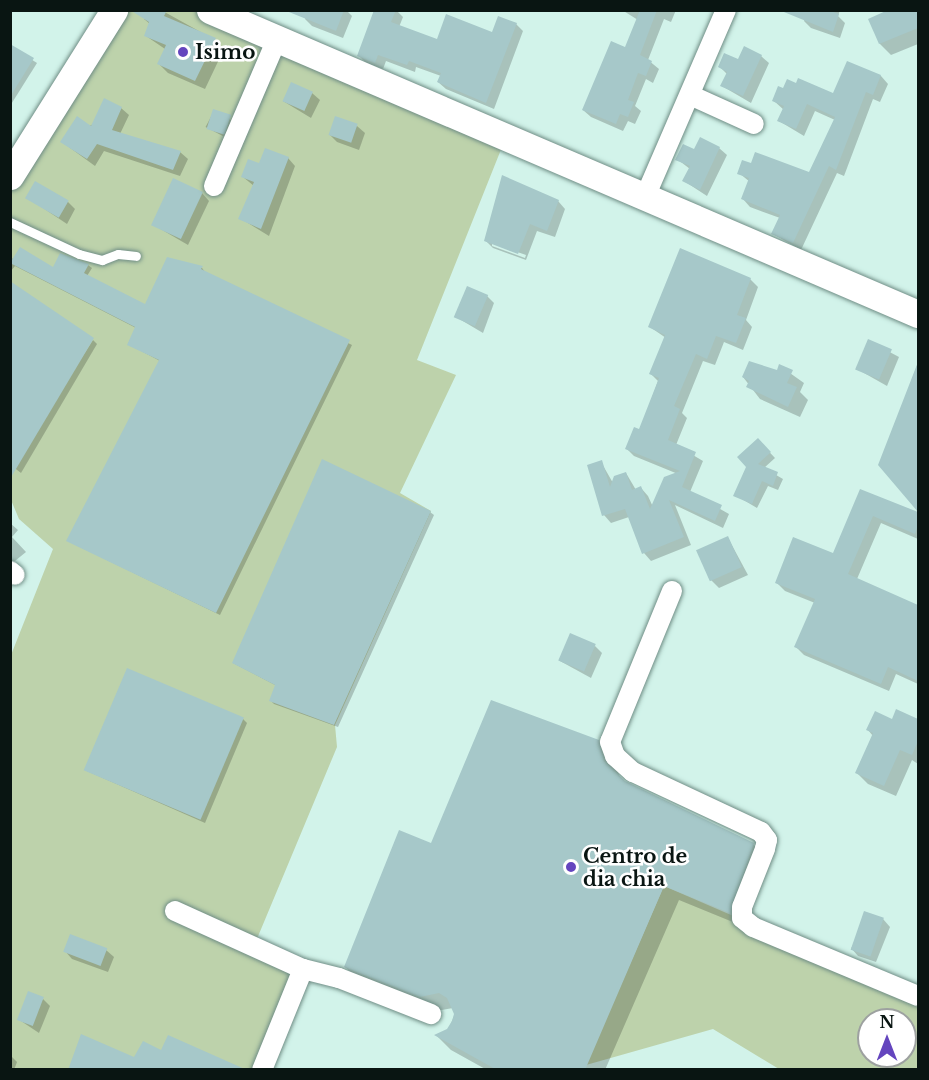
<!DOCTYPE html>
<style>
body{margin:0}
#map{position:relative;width:929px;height:1080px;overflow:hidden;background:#d2f3ea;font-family:"Libre Baskerville",serif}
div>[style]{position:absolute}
.green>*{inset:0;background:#bdd2ab}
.shadow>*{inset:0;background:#0003;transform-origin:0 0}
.building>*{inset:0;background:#a6c8c9;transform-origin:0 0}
.roads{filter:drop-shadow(0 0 2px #6f8d85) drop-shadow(0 0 2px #6f8d85)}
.lane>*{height:9px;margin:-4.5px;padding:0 4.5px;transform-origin:4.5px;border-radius:4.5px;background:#fff}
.street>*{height:20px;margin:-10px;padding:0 10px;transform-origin:10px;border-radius:10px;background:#fff}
.secondary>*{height:27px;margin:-13.5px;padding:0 13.5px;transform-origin:13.5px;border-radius:13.5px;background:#fff}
.dots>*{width:16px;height:16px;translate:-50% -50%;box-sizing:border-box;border:3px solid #fff;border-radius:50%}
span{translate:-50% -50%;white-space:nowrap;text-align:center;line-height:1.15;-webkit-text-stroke:5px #fff;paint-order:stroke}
.poi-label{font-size:20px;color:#091512;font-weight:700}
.left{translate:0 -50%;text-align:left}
.frame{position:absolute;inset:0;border:12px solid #091512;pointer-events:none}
.north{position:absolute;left:857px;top:1008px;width:60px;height:60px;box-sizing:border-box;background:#fff;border:2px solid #9da1a0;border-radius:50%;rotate:0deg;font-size:16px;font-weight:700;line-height:24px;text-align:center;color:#091512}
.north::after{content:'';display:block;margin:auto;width:21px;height:27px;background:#6445be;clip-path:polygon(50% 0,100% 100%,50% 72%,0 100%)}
</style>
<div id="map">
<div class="green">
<i style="clip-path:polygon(114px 11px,210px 11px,506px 137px,417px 360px,456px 375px,400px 493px,431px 511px,335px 725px,337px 747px,254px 946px,303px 969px,262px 1069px,11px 1069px,11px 655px,53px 549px,19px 519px,11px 500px,10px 176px)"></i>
<i style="clip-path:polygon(evenodd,664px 886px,918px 996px,918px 1069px,779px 1069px,713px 1029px,586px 1065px,664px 886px,869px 1020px,905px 1020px,905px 1056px,869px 1056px,869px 1020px)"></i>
</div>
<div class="shadow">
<i style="clip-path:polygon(161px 10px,215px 40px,224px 49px,205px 89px,168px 73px,159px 64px,165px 49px,146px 36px,150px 24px,144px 19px)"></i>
<i style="clip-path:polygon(308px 10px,346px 10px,352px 16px,343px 38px,312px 26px,305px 19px)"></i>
<i style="clip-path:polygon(376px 10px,396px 10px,403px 17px,399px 27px,437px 41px,493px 34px,516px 24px,523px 31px,494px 109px,446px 89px,438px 82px,441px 76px,416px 67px,415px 72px,386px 61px,383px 69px,366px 63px,358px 55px)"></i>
<i style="clip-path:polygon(622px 10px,676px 10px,671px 22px,664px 19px,648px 60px,659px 69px,653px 83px,646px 79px,635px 106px,641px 111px,635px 124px,628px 121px,623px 131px,591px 117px,583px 110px,626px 49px,638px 20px)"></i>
<i style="clip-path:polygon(794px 10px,840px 10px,838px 16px,845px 23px,840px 38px,811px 28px,804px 21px,805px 17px)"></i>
<i style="clip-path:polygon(892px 10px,918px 10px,918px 44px,891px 55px,880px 44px,870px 19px)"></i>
<i style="clip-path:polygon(10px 46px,37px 63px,10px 106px)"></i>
<i style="clip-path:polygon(761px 56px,769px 63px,751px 103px,722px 86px,727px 74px,720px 67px)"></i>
<i style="clip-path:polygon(848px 63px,881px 76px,888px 84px,880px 102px,873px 99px,844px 176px,837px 173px,801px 250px,773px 234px,780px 218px,750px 207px,743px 199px,750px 182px,739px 173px,810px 174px,835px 120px,815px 111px,804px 136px,779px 121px,784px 110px,774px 101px,834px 95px)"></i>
<i style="clip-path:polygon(312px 93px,320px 100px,311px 118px,283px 101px)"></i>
<i style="clip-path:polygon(121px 108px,129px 115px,120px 134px,180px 152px,188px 159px,180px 176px,104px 151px,95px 166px,62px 142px)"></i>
<i style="left:214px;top:111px;width:27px;height:18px;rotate:28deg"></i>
<i style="clip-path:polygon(357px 126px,365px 133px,359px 150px,337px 142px,330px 135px)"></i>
<i style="clip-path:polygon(719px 148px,727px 155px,707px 196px,684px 181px,690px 169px,677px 159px,695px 151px)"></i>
<i style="clip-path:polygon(288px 158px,295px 166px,269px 236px,240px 218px,254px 186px,243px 177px,260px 165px)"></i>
<i style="clip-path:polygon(evenodd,503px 177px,558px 201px,565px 209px,555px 237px,537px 231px,526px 260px,493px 248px,486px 241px,503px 177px,492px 243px,526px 255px,525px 258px,492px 246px,492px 243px)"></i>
<i style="clip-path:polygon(202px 193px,209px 201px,188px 245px,152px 224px)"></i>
<i style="clip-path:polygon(28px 198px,68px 202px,75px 209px,67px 224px)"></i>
<i style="clip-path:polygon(10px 258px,53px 269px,88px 265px,92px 268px,87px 276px,146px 306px,168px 259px,202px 268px,205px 272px,352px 345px,220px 615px,68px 541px,160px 361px,128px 344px,136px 328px,15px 266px,10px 272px)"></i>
<i style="clip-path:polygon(750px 279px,758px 287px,746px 320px,752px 327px,743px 350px,724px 342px,715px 365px,703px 361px,682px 413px,687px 418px,676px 445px,703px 461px,690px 492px,729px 514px,723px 528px,675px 505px,691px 545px,651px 561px,644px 553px,629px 517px,611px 523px,604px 515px,601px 462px,613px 483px,626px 473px,636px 490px,641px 488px,648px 496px,653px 507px,678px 474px,634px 456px,627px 449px,640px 431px,658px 381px,651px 374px,666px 338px,650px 327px)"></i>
<i style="clip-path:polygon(487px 296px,494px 303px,483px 333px,456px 317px)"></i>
<i style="clip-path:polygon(93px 340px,97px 344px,21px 473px,12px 466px)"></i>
<i style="clip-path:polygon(869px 341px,899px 357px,887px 386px,857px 369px)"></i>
<i style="clip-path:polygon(918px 363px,918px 511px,880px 465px)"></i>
<i style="clip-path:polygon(780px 366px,804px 383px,800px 392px,808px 400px,800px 417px,760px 399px,743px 377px,777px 372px)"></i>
<i style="clip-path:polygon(758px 440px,775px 458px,764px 468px,783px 479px,778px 490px,768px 486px,757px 508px,735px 495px)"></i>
<i style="clip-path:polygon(861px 491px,918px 514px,918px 539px,881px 523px,857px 579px,918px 606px,918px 684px,896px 674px,889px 691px,804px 655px,796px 647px,815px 603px,785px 591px,777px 583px,834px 555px)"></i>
<i style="clip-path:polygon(430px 512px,434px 515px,338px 727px,274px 704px,270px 700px,277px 686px,233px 663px)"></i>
<i style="clip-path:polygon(10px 523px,18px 530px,12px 537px,26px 552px,10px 565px)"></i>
<i style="clip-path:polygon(728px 538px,748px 575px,719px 588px,711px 580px)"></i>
<i style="clip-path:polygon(595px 646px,602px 653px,591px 678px,560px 661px)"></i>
<i style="clip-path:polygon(897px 711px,918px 720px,918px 764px,912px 760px,896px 796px,868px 784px,857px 773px,873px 736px,868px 730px,893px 721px)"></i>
<i style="clip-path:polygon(243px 719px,247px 723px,205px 823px,87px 771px)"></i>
<i style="clip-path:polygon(598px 741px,613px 757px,620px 778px,627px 784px,753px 844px,768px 859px,745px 927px,679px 900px,605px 1070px,487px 1070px,451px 1050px,437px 1036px,448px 1030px,455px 1014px,453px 1008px,436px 1011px,360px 981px,345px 967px,432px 845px)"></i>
<i style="clip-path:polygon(883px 919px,890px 927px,876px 962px,858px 956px,851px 948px)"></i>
<i style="clip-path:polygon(106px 950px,114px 957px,108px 972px,72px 959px,65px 951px)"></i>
<i style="clip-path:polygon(43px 999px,50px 1006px,39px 1033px,18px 1019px)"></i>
<i style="clip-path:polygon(10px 1055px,17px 1062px,14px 1070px,10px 1070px)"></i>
</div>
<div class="building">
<i style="clip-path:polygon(130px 10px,167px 10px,164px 16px,216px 38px,195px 81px,157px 64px,166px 45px,144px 36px,149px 22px)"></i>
<i style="clip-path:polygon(284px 10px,344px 10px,336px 31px)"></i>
<i style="clip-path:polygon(374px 10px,396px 10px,391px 22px,437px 39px,446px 14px,492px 32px,498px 16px,517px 23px,486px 103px,437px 82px,441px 73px,409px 61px,407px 65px,378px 55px,375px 63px,357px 56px)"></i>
<i style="clip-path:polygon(640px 10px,657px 10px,640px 55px,652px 61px,646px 76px,638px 73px,628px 100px,634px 102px,628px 117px,620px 114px,616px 124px,582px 110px,611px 41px,625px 47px)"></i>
<i style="clip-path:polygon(779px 10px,828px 10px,839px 14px,833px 32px)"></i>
<i style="clip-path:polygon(888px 10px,918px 10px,918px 28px,879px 44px,868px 19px)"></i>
<i style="clip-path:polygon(10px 44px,34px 58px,10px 97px)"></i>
<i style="clip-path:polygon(744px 46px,762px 55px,743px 96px,720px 86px,727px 72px,718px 67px,724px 53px,738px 59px)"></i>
<i style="clip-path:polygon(847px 61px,881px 75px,873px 95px,866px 92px,836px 170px,829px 166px,793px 243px,771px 234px,780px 215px,741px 199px,749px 178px,737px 174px,742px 160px,751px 163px,755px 152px,809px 172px,835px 117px,807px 104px,796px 129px,777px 121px,784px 106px,772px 101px,778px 86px,783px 88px,787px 79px,796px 83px,798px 78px,833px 93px)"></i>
<i style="left:291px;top:82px;width:24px;height:21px;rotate:24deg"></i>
<i style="clip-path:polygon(104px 98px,122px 107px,112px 130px,181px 151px,173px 170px,97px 144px,87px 159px,60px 142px,77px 116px,91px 126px)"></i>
<i style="left:213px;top:109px;width:19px;height:21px;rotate:18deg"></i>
<i style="left:335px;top:116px;width:24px;height:20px;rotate:19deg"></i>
<i style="clip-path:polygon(700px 137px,720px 147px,700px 190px,682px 181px,690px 166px,675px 160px,683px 144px,694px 149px)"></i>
<i style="clip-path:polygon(265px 148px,289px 157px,261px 229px,238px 219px,254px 182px,241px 177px,248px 159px,259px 163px)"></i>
<i style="clip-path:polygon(502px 175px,559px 200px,547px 231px,530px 224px,518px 254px,484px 241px)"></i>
<i style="left:173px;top:178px;width:33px;height:52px;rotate:25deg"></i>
<i style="left:35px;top:181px;width:39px;height:20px;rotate:30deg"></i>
<i style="clip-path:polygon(20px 247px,53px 267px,60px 253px,89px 264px,84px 273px,145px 304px,167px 257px,203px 266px,201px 269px,350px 340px,216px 613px,66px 541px,159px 360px,127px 345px,135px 327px,10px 263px)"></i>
<i style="clip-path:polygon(680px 248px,751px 278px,737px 315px,746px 318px,736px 343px,716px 336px,707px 359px,696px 354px,674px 406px,680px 409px,668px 440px,696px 452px,682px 487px,722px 505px,715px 521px,669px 500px,684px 537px,642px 554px,625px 509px,602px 516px,587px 465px,602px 460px,610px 487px,614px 476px,626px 472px,632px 490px,641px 486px,650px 509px,664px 477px,680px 471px,625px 449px,634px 427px,639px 429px,659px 378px,649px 374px,665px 335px,648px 327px)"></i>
<i style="clip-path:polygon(10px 281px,94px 338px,10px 479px)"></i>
<i style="left:467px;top:286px;width:23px;height:34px;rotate:23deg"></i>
<i style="left:868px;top:339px;width:26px;height:33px;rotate:23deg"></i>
<i style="clip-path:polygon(749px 361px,777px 370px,779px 364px,793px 370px,787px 383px,797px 387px,788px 407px,746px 387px,749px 381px,742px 377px)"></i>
<i style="clip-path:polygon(918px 362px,918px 525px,915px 534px,873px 516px,848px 574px,918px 605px,918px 681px,888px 667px,881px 684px,794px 647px,815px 599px,775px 583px,793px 537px,833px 553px,860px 489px,918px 512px,878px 465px)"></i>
<i style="clip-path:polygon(758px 438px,771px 452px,758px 464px,778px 472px,773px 486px,762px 481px,752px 504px,733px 496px,746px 467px,737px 457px)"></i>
<i style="clip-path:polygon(322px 459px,431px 511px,334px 725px,269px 701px,275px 685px,232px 663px)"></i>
<i style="left:728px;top:536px;width:34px;height:35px;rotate:66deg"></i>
<i style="left:570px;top:633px;width:28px;height:30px;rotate:23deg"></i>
<i style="left:127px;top:668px;width:127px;height:111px;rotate:23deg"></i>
<i style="clip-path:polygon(491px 700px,599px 740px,604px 761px,625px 781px,754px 843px,730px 913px,664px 886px,585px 1070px,497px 1070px,434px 1035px,447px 1029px,452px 1021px,454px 1014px,447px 998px,439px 993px,420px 997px,344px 967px,399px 830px,431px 843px)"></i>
<i style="clip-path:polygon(896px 709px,918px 719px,918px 741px,912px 755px,900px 750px,884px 786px,855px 773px,873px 733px,866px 730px,875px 711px,892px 719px)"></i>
<i style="left:864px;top:911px;width:21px;height:41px;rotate:19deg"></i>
<i style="left:70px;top:934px;width:40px;height:19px;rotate:21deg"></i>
<i style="left:28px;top:991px;width:17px;height:31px;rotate:21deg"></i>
<i style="clip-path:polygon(81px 1034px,134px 1057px,143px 1041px,161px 1050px,168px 1035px,247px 1070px,68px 1070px)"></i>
</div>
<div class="roads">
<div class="lane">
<i style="left:10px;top:222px;width:76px;rotate:24.9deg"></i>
<i style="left:79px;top:254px;width:24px;rotate:15deg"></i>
<i style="left:102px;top:260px;width:17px;rotate:-21deg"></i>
<i style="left:118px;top:254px;width:18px;rotate:6deg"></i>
</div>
<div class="street">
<i style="left:690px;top:95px;width:70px;rotate:24.4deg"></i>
<i style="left:214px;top:186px;width:160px;rotate:-66.8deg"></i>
<i style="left:645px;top:197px;width:204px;rotate:-66.6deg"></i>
<i style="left:10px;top:571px;width:6px;rotate:39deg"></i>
<i style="left:672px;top:591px;width:163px;rotate:112.3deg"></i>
<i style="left:610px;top:742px;width:15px;rotate:70deg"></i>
<i style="left:615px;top:756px;width:24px;rotate:42deg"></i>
<i style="left:633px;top:772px;width:141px;rotate:25.1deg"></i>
<i style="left:761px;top:832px;width:10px;rotate:53deg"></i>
<i style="left:767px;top:840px;width:9px;rotate:103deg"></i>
<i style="left:765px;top:849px;width:62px;rotate:111.6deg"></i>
<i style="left:742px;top:907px;width:11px;rotate:90deg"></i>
<i style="left:742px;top:918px;width:14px;rotate:39deg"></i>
<i style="left:753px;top:927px;width:179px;rotate:22.7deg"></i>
<i style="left:175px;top:911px;width:141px;rotate:24.4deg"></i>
<i style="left:303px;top:969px;width:37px;rotate:14deg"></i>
<i style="left:339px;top:978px;width:99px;rotate:21.4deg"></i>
<i style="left:262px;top:1070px;width:109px;rotate:-67.9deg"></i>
</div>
<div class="secondary">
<i style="left:210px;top:10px;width:771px;rotate:23.24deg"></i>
<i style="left:10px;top:176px;width:196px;rotate:-57.9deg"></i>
</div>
</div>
<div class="dots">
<i style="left:183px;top:52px;background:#6445be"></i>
<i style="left:571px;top:867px;background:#6445be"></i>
</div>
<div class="poi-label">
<span class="left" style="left:195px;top:52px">Isimo</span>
<span class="left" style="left:583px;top:868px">Centro de<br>dia chia</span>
</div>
<div class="frame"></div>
<div class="north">N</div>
</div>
